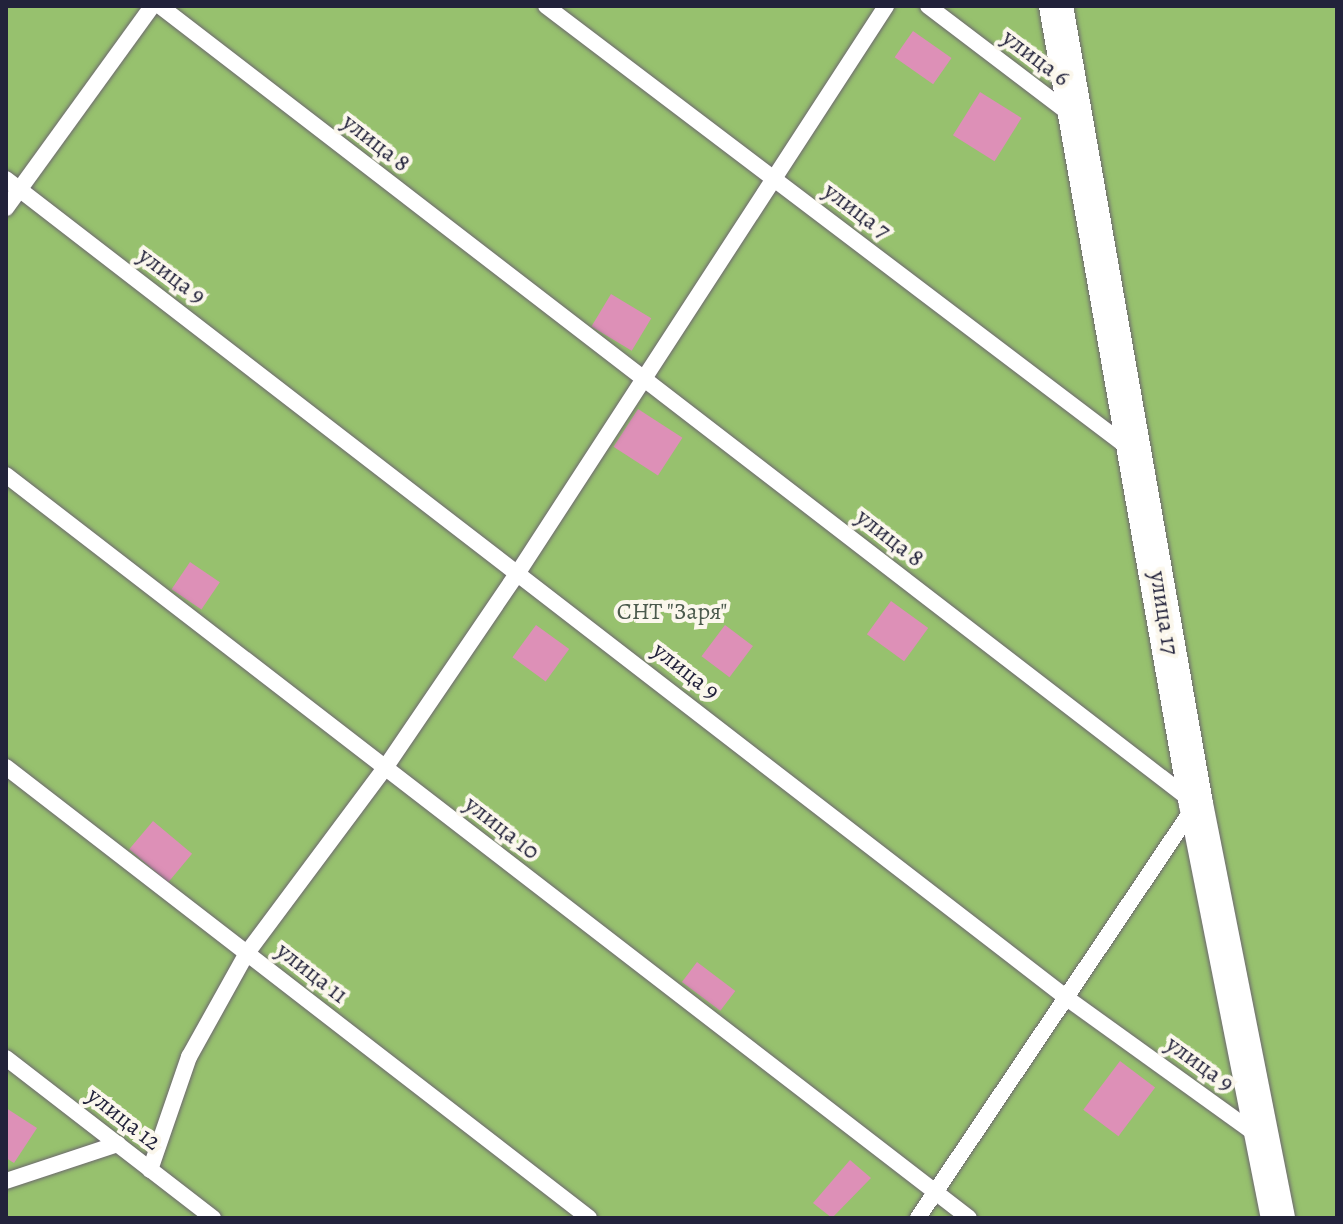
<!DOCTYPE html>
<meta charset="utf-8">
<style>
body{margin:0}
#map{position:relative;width:1343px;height:1224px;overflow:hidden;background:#f4e6cd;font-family:Alegreya,serif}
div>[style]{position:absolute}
.green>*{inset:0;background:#97c16e;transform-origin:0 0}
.building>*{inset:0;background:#dd90b7;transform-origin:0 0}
.roads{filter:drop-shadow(0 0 2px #6c676e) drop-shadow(0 0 2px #6c676e)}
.service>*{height:16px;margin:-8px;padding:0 8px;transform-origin:8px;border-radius:8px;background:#fff}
.minor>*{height:34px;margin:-17px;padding:0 17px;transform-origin:17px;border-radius:17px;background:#fff}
span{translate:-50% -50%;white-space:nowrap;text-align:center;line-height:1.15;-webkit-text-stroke:8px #fbf7ec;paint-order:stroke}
.street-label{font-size:24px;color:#22223b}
.park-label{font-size:24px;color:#4b5a4d}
.frame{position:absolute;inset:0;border:8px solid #22223b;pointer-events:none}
</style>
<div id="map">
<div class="green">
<i style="left:6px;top:6px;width:1331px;height:1212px"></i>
</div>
<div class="building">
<i style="left:913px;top:31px;width:47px;height:32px;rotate:35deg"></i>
<i style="left:980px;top:92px;width:49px;height:51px;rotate:32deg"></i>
<i style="left:611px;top:294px;width:47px;height:38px;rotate:31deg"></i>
<i style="left:638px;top:409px;width:53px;height:45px;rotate:33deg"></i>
<i style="left:190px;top:562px;width:36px;height:33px;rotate:34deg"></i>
<i style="left:891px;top:601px;width:46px;height:41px;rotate:36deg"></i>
<i style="left:536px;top:625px;width:41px;height:40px;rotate:36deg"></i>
<i style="left:725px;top:625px;width:35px;height:39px;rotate:37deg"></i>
<i style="left:153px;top:821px;width:51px;height:37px;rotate:40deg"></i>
<i style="left:697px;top:962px;width:48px;height:25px;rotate:37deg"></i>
<i style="left:1120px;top:1061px;width:44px;height:61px;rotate:37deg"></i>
<i style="clip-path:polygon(6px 1108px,37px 1128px,14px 1163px,6px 1158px)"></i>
<i style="clip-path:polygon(850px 1160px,871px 1178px,832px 1218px,813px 1203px)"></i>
</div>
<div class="roads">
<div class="service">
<i style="left:160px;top:6px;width:1308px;rotate:37.61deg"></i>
<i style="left:1196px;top:804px;width:499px;rotate:123.9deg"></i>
<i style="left:546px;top:6px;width:733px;rotate:37.18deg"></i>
<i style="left:928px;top:6px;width:182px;rotate:37.2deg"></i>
<i style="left:6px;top:179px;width:1342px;rotate:37.67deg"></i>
<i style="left:1068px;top:999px;width:236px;rotate:35.7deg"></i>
<i style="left:6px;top:208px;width:249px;rotate:-54.1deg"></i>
<i style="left:6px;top:475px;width:1216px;rotate:37.65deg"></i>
<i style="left:6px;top:767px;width:737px;rotate:37.72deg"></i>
<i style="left:6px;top:1058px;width:262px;rotate:37.7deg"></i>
<i style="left:150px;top:1170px;width:120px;rotate:-71deg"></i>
<i style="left:189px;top:1057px;width:119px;rotate:-60.9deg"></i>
<i style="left:247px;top:953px;width:231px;rotate:-53.3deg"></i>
<i style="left:385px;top:768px;width:238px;rotate:-55.8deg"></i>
<i style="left:519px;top:571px;width:674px;rotate:-56.99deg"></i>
<i style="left:6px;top:1181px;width:118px;rotate:-18.3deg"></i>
</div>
<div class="minor">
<i style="left:1056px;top:6px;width:810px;rotate:80.05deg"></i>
<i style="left:1196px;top:804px;width:422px;rotate:78.8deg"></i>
</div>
</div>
<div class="street-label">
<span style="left:1036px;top:58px;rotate:37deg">улица 6</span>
<span style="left:376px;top:143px;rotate:38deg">улица 8</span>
<span style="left:857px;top:211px;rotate:37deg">улица 7</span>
<span style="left:172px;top:276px;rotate:37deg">улица 9</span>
<span style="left:890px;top:538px;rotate:38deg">улица 8</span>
<span style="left:1164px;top:613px;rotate:81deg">улица 17</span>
<span style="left:686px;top:671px;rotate:38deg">улица 9</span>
<span style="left:502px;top:828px;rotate:38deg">улица 10</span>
<span style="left:312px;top:973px;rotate:38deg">улица 11</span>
<span style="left:1200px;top:1064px;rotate:36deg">улица 9</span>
<span style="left:124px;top:1119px;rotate:38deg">улица 12</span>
</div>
<div class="park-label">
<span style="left:672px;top:612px">СНТ "Заря"</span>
</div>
<div class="frame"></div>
</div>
